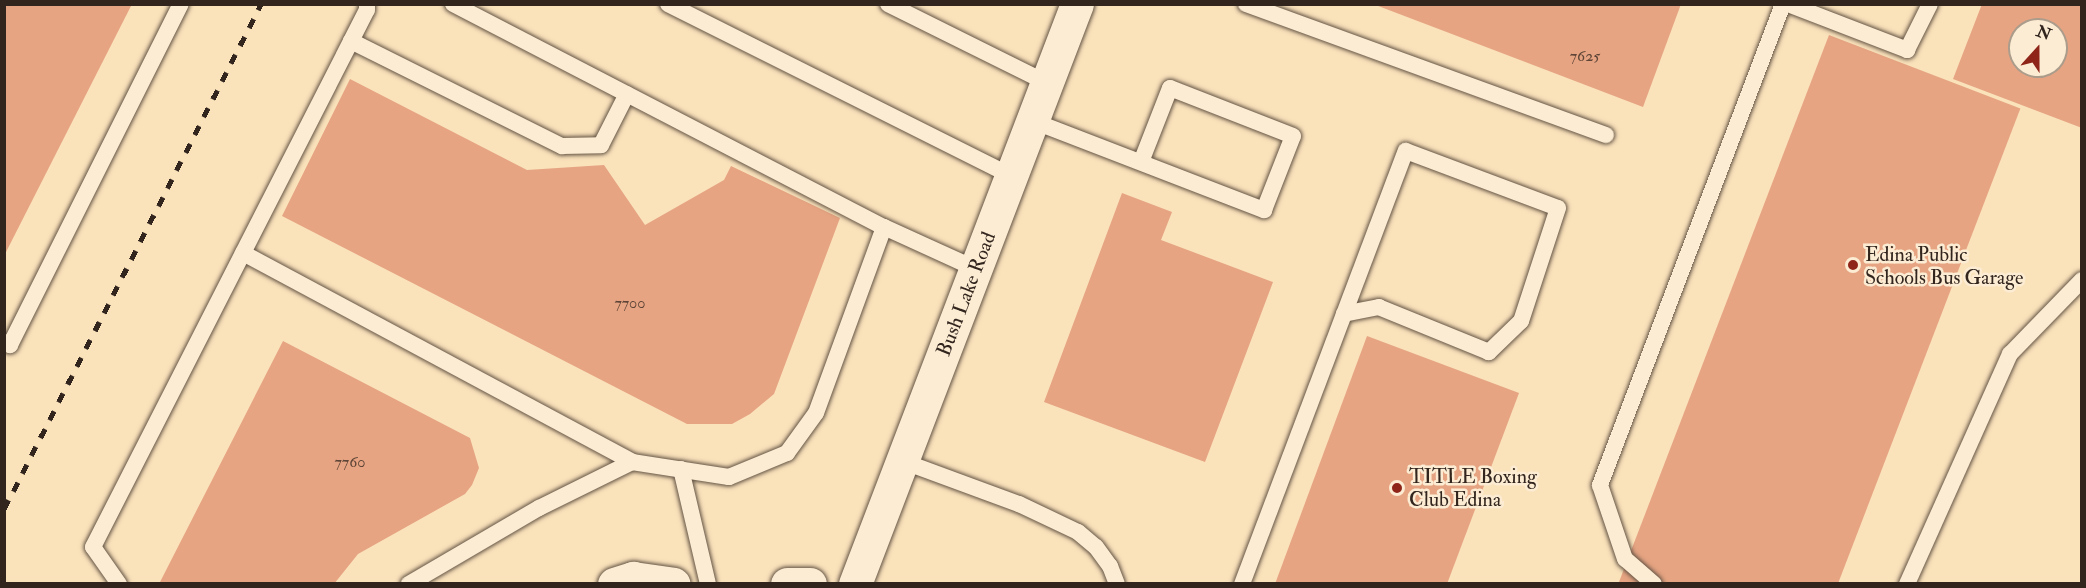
<!DOCTYPE html>
<style>
body{margin:0}
#map{position:relative;width:2086px;height:588px;overflow:hidden;background:#fae2bb;font-family:"IM FELL Double Pica",serif}
div>[style]{position:absolute}
.building>*{inset:0;background:#e6a482;transform-origin:0 0}
.roads{filter:drop-shadow(0 0 2px #645445) drop-shadow(0 0 2px #645445)}
.lane>*{height:16px;margin:-8px;padding:0 8px;transform-origin:8px;border-radius:8px;background:#fcecd3}
.street>*{height:33px;margin:-16.5px;padding:0 16.5px;transform-origin:16.5px;border-radius:16.5px;background:#fcecd3}
.secondary>*{height:33px;margin:-16.5px;padding:0 16.5px;transform-origin:16.5px;border-radius:16.5px;background:#fcecd3}
.rail>*{height:4.5px;margin-top:-2.25px;transform-origin:0;background:repeating-linear-gradient(90deg,#32251e 0 10px,transparent 0 20px)}
.dots>*{width:16px;height:16px;translate:-50% -50%;box-sizing:border-box;border:3px solid #fcecd3;border-radius:50%}
span{translate:-50% -50%;white-space:nowrap;text-align:center;line-height:1.15;-webkit-text-stroke:5px #fcecd3;paint-order:stroke}
.number-label{font-size:16px;color:#5f4537}
.number-label span{-webkit-text-stroke-width:0}
.poi-label{font-size:20px;color:#32251e}
.left{translate:0 -50%;text-align:left}
.street-label{font-size:20px;color:#32251e}
.frame{position:absolute;inset:0;border:6px solid #32251e;pointer-events:none}
.north{position:absolute;left:2008px;top:18px;width:60px;height:60px;box-sizing:border-box;background:#fcecd3;border:2px solid #ab9c8b;border-radius:50%;rotate:21deg;font-size:16px;font-weight:700;line-height:24px;text-align:center;color:#32251e}
.north::after{content:'';display:block;margin:auto;width:21px;height:27px;background:#8f2418;clip-path:polygon(50% 0,100% 100%,50% 72%,0 100%)}
</style>
<div id="map">
<div class="building">
<i style="clip-path:polygon(4px 4px,132px 4px,4px 256px)"></i>
<i style="clip-path:polygon(1373px 4px,1681px 4px,1643px 107px)"></i>
<i style="clip-path:polygon(evenodd,1982px 4px,2082px 4px,2082px 128px,1953px 79px,1982px 4px,2020px 30px,2056px 30px,2056px 66px,2020px 66px,2020px 30px)"></i>
<i style="left:1829px;top:35px;width:205px;height:586px;rotate:21deg"></i>
<i style="clip-path:polygon(350px 79px,527px 170px,604px 165px,645px 225px,724px 180px,731px 166px,840px 218px,774px 394px,750px 414px,732px 424px,687px 424px,282px 216px)"></i>
<i style="clip-path:polygon(1122px 193px,1172px 212px,1161px 240px,1273px 282px,1205px 462px,1044px 402px)"></i>
<i style="clip-path:polygon(1367px 336px,1519px 393px,1447px 584px,1275px 584px)"></i>
<i style="clip-path:polygon(283px 341px,470px 438px,479px 468px,472px 485px,465px 494px,358px 554px,334px 584px,159px 584px)"></i>
</div>
<div class="roads">
<div class="lane">
<i style="left:453px;top:4px;width:485px;rotate:27.4deg"></i>
<i style="left:668px;top:4px;width:385px;rotate:26.6deg"></i>
<i style="left:888px;top:4px;width:178px;rotate:26.4deg"></i>
<i style="left:1246px;top:4px;width:383px;rotate:20deg"></i>
<i style="left:1788px;top:4px;width:128px;rotate:21.1deg"></i>
<i style="left:1907px;top:50px;width:51px;rotate:-63.4deg"></i>
<i style="left:351px;top:41px;width:236px;rotate:26.5deg"></i>
<i style="left:562px;top:146px;width:39px;rotate:-1deg"></i>
<i style="left:601px;top:145px;width:57px;rotate:-63deg"></i>
<i style="left:1033px;top:121px;width:248px;rotate:21.1deg"></i>
<i style="left:1264px;top:210px;width:79px;rotate:-68.6deg"></i>
<i style="left:1293px;top:136px;width:132px;rotate:-158.7deg"></i>
<i style="left:1170px;top:88px;width:79px;rotate:111.4deg"></i>
<i style="left:243px;top:253px;width:442px;rotate:28.2deg"></i>
<i style="left:632px;top:462px;width:104px;rotate:153.7deg"></i>
<i style="left:539px;top:508px;width:151px;rotate:149.7deg"></i>
<i style="left:4px;top:342px;width:7px;rotate:27deg"></i>
<i style="left:10px;top:345px;width:381px;rotate:-63.4deg"></i>
<i style="left:902px;top:461px;width:125px;rotate:20.2deg"></i>
<i style="left:1019px;top:504px;width:65px;rotate:25.4deg"></i>
<i style="left:1078px;top:532px;width:23px;rotate:40deg"></i>
<i style="left:1096px;top:547px;width:24px;rotate:54deg"></i>
<i style="left:1110px;top:566px;width:19px;rotate:69deg"></i>
<i style="left:632px;top:462px;width:98px;rotate:8.8deg"></i>
<i style="left:729px;top:477px;width:63px;rotate:-22.5deg"></i>
<i style="left:787px;top:453px;width:49px;rotate:-54.1deg"></i>
<i style="left:816px;top:413px;width:198px;rotate:-69.9deg"></i>
<i style="left:884px;top:227px;width:101px;rotate:24.5deg"></i>
<i style="left:681px;top:469px;width:118px;rotate:76.8deg"></i>
<i style="left:119px;top:584px;width:45px;rotate:-125.1deg"></i>
<i style="left:93px;top:547px;width:568px;rotate:-62.98deg"></i>
<i style="left:351px;top:41px;width:35px;rotate:-63deg"></i>
<i style="left:367px;top:10px;width:6px;rotate:-90deg"></i>
<i style="left:1242px;top:584px;width:463px;rotate:-69.3deg"></i>
<i style="left:1406px;top:151px;width:162px;rotate:20.6deg"></i>
<i style="left:1558px;top:208px;width:119px;rotate:108.1deg"></i>
<i style="left:1521px;top:321px;width:45px;rotate:135.9deg"></i>
<i style="left:1489px;top:352px;width:119px;rotate:-157.8deg"></i>
<i style="left:1379px;top:307px;width:36px;rotate:169deg"></i>
<i style="left:1654px;top:584px;width:38px;rotate:-139deg"></i>
<i style="left:1625px;top:559px;width:78px;rotate:-108.7deg"></i>
<i style="left:1600px;top:485px;width:515px;rotate:-69.17deg"></i>
<i style="left:1907px;top:584px;width:252px;rotate:-65.9deg"></i>
<i style="left:2010px;top:354px;width:103px;rotate:-45.8deg"></i>
</div>
<div class="street">
<i style="left:855px;top:584px;width:621px;rotate:-69.06deg"></i>
</div>
<div class="secondary">
<i style="left:614px;top:584px;width:20px;rotate:-18deg"></i>
<i style="left:633px;top:578px;width:41px;rotate:8.3deg"></i>
<i style="left:787px;top:584px;width:23px"></i>
</div>
</div>
<div class="rail">
<i style="left:4px;top:509px;width:567px;rotate:-63.03deg"></i>
</div>
<div class="dots">
<i style="left:1853px;top:265px;background:#8f2418"></i>
<i style="left:1397px;top:488px;background:#8f2418"></i>
</div>
<div class="number-label">
<span style="left:1585px;top:56px">7625</span>
<span style="left:630px;top:303px">7700</span>
<span style="left:350px;top:462px">7760</span>
</div>
<div class="poi-label">
<span class="left" style="left:1865px;top:266px">Edina Public<br>Schools Bus Garage</span>
<span class="left" style="left:1409px;top:488px">TITLE Boxing<br>Club Edina</span>
</div>
<div class="street-label">
<span style="left:966px;top:294px;rotate:-69deg">Bush Lake Road</span>
</div>
<div class="frame"></div>
<div class="north">N</div>
</div>
